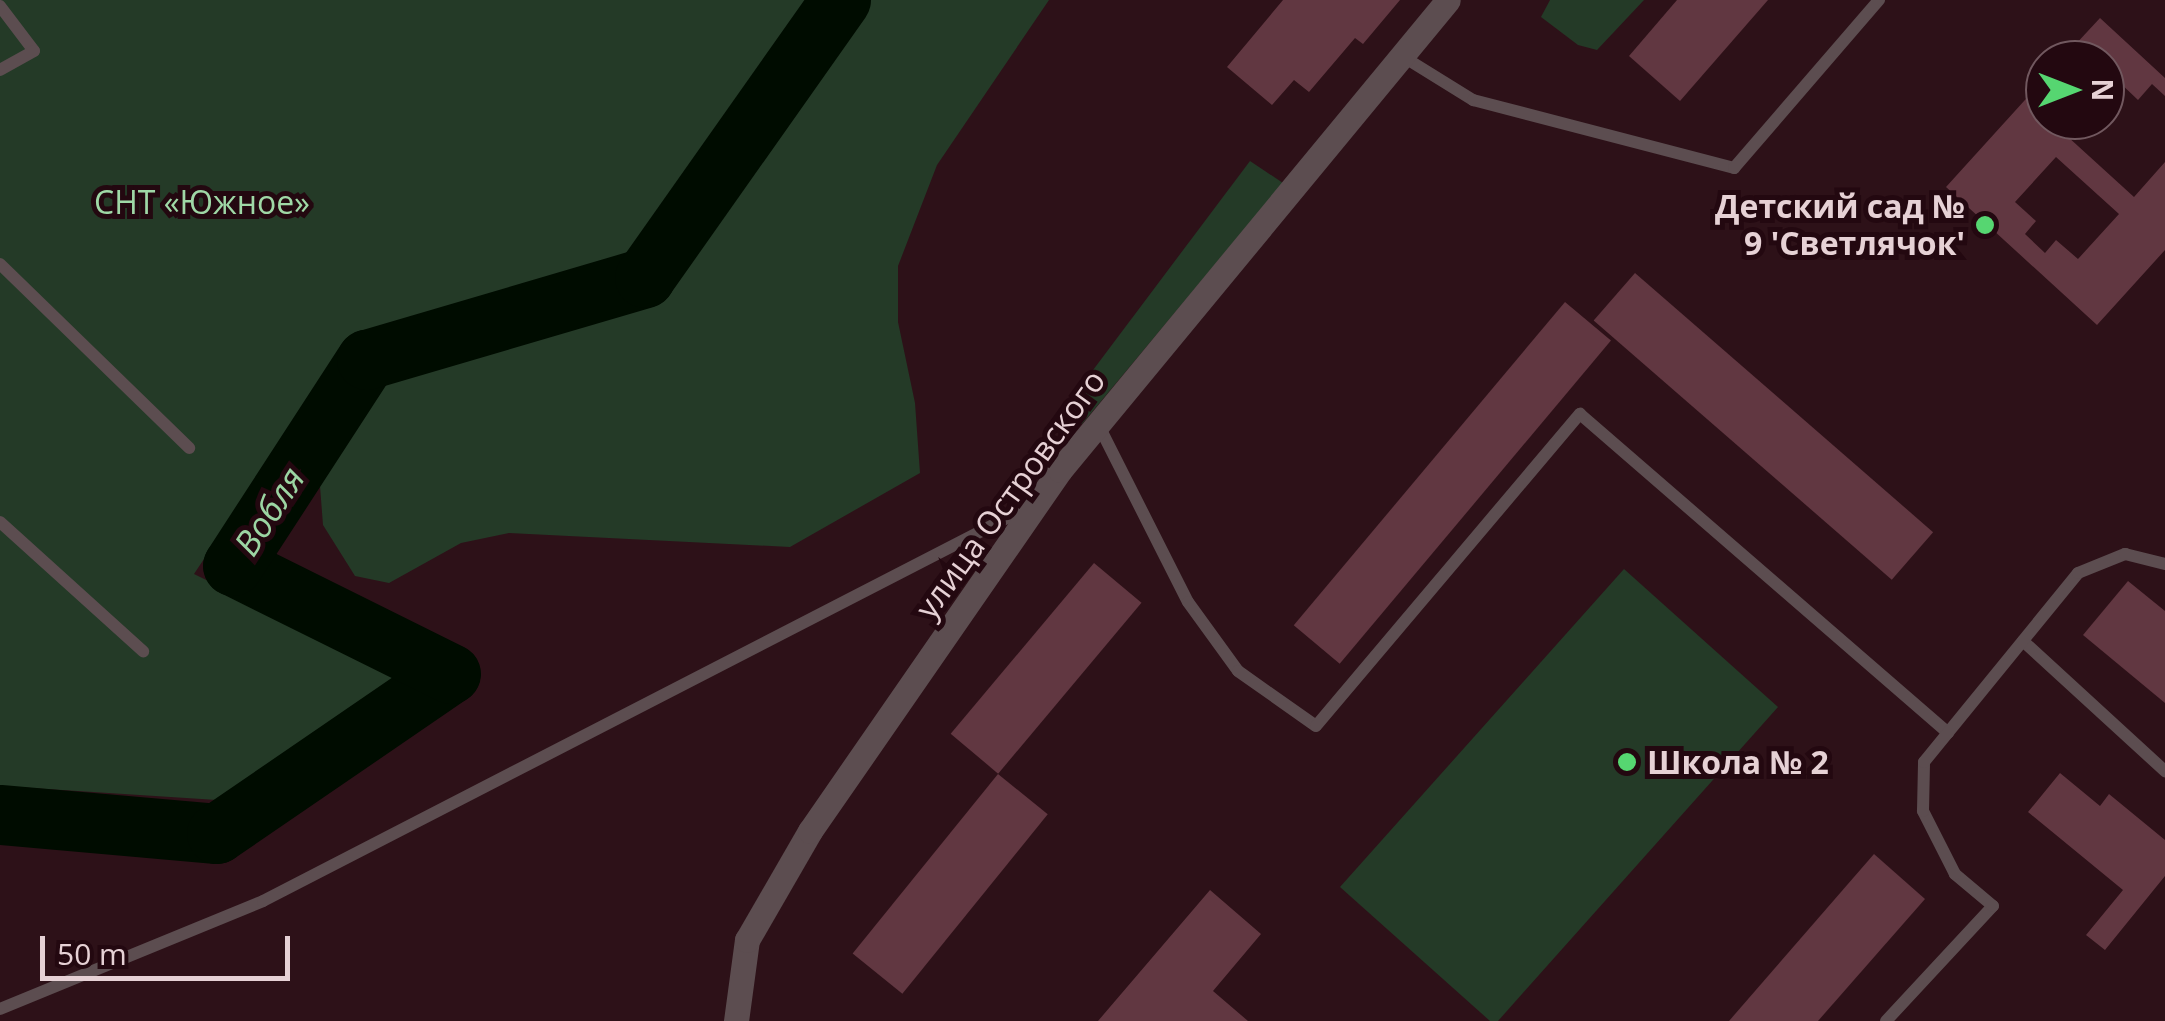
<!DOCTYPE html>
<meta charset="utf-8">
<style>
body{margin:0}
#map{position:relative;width:2165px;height:1021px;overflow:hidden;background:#2d1118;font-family:"Open Sans",sans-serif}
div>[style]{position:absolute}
.green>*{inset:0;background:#243a27}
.river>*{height:60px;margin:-30px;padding:0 30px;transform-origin:30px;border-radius:30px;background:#000c00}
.building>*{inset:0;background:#613741;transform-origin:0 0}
.lane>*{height:12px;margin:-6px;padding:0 6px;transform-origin:6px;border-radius:6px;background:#5c4d50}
.street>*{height:25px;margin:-12.5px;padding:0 12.5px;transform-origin:12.5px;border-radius:12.5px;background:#5c4d50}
.dots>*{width:28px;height:28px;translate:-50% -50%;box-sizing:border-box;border:5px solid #230810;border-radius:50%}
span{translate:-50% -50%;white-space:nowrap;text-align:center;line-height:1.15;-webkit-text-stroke:10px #230810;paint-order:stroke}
.park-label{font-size:32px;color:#9fd8a6}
.poi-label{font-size:32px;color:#e6d1d5;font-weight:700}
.right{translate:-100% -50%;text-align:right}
.left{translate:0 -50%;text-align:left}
.street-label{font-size:32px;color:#e6d1d5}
.water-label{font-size:35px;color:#9cd5a3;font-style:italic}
.north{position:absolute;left:2025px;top:40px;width:100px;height:100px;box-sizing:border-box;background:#230810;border:2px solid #71585f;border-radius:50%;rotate:90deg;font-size:28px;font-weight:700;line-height:40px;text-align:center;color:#e6d1d5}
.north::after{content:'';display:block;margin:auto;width:35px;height:45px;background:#56d671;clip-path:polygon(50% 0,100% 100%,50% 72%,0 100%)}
.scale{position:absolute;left:40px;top:936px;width:250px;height:45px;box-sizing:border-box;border:5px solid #e6d1d5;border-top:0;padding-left:12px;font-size:30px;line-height:35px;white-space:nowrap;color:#e6d1d5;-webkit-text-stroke:8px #230810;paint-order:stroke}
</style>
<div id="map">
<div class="green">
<i style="clip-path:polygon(0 0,1049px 0,937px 165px,898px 266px,898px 322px,915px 403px,920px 473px,790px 547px,509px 533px,461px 543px,389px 583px,355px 576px,323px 525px,313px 395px,194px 574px,399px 675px,217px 800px,0 786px)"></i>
<i style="clip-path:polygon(1550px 0,1644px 0,1597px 50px,1578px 45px,1541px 17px)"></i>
<i style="clip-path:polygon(1250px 161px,1283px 183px,1082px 424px,1060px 414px)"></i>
<i style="clip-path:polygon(1624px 569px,1778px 707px,1498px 1021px,1490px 1021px,1340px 887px)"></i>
</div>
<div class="river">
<i style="left:0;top:815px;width:218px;rotate:5deg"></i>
<i style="left:217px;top:834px;width:283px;rotate:-34.4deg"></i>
<i style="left:451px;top:674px;width:243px;rotate:-153.6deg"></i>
<i style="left:233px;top:566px;width:246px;rotate:-57deg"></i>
<i style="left:367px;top:360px;width:290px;rotate:-16.4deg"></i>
<i style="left:645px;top:278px;width:340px;rotate:-54.8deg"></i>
</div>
<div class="building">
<i style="clip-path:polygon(1283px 0,1400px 0,1363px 44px,1355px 38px,1309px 92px,1294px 80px,1272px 105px,1227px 67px)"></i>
<i style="clip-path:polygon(1677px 0,1768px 0,1680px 101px,1629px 56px)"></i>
<i style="clip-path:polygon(2100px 18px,2165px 78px,2165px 96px,2152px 84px,2138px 100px,2117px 80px,2105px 93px,2105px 60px,2061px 60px)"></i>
<i style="clip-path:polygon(evenodd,2045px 78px,2045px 120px,2081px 120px,2067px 136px,2134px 197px,2165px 162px,2165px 250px,2097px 325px,1946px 187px,2045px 78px,2056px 157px,2119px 214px,2078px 259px,2056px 240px,2045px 253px,2025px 234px,2036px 221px,2015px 202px,2056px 157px)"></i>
<i style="left:1635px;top:273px;width:395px;height:63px;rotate:41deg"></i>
<i style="left:1565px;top:302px;width:60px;height:422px;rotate:40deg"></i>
<i style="left:1094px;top:563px;width:62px;height:223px;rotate:40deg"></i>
<i style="clip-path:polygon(2128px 581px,2165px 611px,2165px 703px,2083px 635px)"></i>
<i style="clip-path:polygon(2060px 773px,2100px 806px,2109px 794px,2165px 840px,2165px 876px,2105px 950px,2086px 935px,2123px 890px,2028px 812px)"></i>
<i style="left:998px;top:774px;width:64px;height:231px;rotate:39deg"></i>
<i style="clip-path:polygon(1874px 854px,1925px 899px,1818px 1021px,1729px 1021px)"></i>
<i style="clip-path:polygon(1210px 890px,1261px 934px,1213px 991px,1248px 1021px,1098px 1021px)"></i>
</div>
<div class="lane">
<i style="left:0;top:6px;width:56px;rotate:52.9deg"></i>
<i style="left:34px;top:51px;width:39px;rotate:151deg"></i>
<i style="left:1402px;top:56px;width:84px;rotate:31.8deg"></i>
<i style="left:1473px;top:100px;width:270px;rotate:14.6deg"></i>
<i style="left:1734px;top:168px;width:222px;rotate:-49.2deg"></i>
<i style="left:0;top:264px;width:264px;rotate:44.2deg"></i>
<i style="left:1098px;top:424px;width:199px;rotate:63.2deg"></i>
<i style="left:1188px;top:602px;width:85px;rotate:54.1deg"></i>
<i style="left:1238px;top:671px;width:95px;rotate:35.2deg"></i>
<i style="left:1316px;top:726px;width:409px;rotate:-49.8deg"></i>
<i style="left:1580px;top:414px;width:487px;rotate:40.9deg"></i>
<i style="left:0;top:522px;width:193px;rotate:42.1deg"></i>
<i style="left:2023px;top:641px;width:193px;rotate:42.5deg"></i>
<i style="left:0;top:1009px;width:284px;rotate:-22.3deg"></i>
<i style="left:263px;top:901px;width:858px;rotate:-27.25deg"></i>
<i style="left:1886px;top:1021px;width:157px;rotate:-47.1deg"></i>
<i style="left:1993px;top:906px;width:50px;rotate:-139.9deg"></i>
<i style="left:1955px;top:874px;width:71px;rotate:-116.9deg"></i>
<i style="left:1923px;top:811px;width:49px;rotate:-88.8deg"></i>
<i style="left:1924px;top:762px;width:244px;rotate:-50.8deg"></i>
<i style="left:2078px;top:573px;width:51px;rotate:-22deg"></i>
<i style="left:2125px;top:554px;width:41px;rotate:14deg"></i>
</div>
<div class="street">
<i style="left:736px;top:1021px;width:82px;rotate:-82.3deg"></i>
<i style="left:747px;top:940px;width:126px;rotate:-60deg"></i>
<i style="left:810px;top:831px;width:439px;rotate:-55.3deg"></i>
<i style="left:1060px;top:470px;width:609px;rotate:-50.46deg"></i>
</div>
<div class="dots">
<i style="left:1985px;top:225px;background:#56d671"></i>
<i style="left:1627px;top:762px;background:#56d671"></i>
</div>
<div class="park-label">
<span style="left:202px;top:202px">СНТ «Южное»</span>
</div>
<div class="poi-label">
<span class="right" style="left:1965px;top:225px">Детский сад №<br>9 'Светлячок'</span>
<span class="left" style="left:1647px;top:762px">Школа № 2</span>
</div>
<div class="street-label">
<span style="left:1010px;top:494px;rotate:-54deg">улица Островского</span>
</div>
<div class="water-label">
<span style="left:269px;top:511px;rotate:-57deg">Вобля</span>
</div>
<div class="north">N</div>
<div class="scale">50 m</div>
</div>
